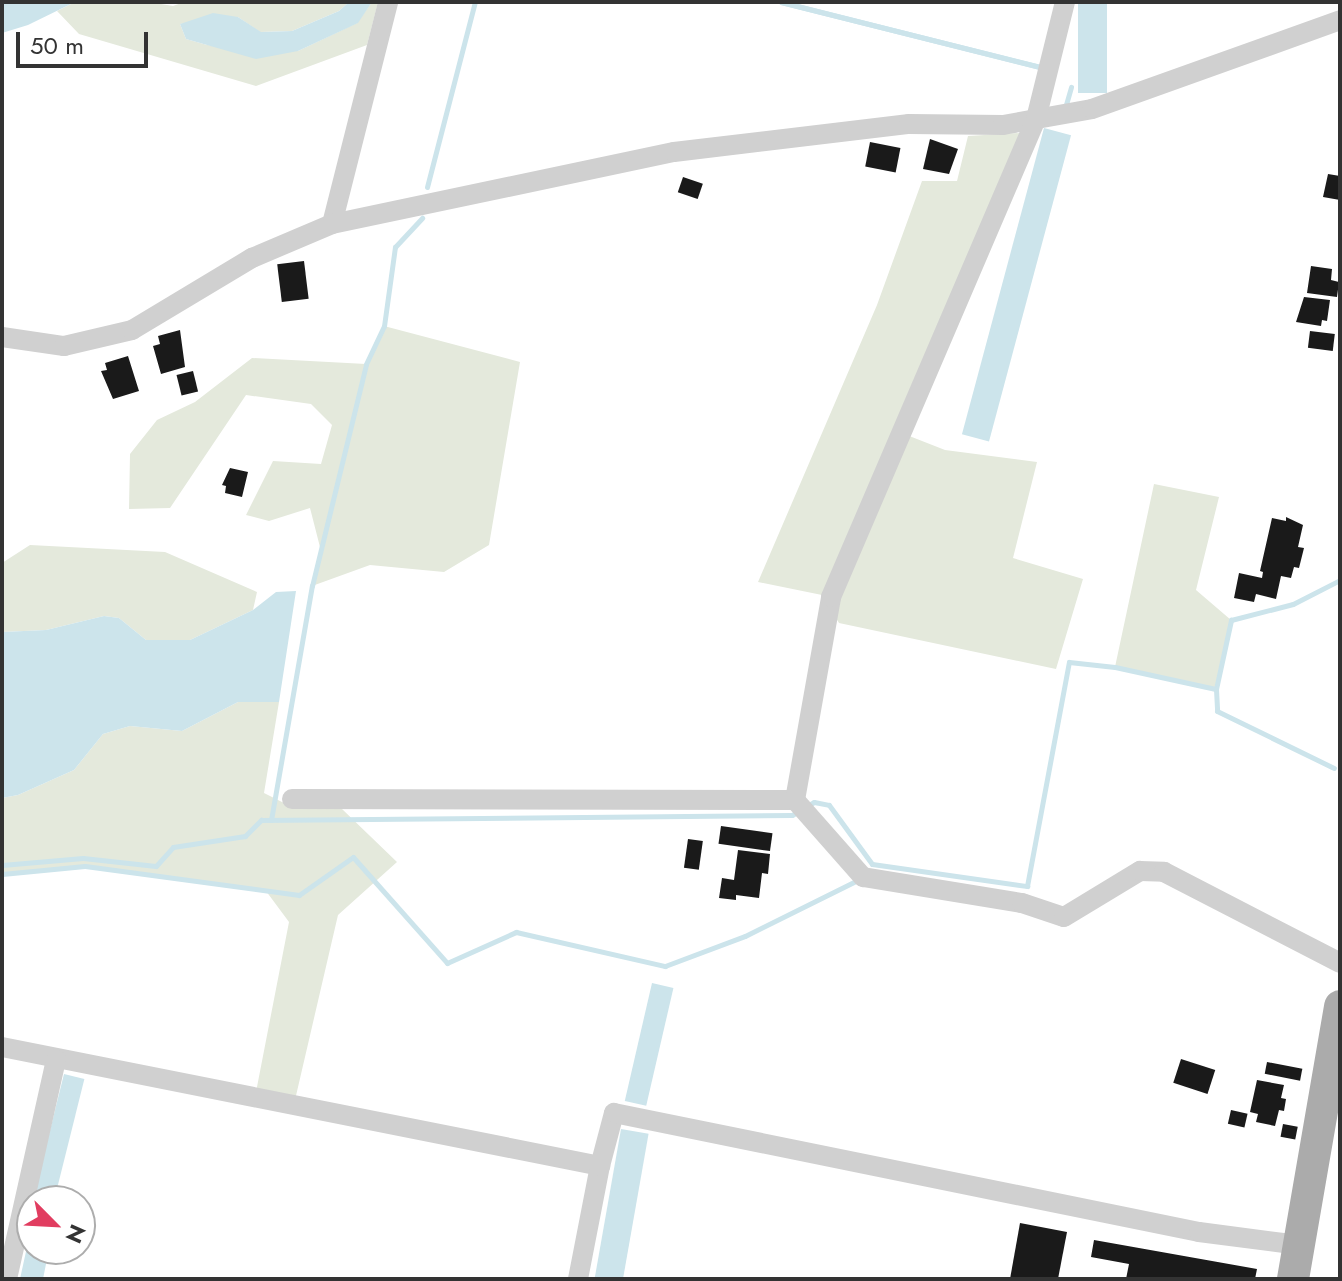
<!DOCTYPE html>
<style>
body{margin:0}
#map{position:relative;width:1342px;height:1281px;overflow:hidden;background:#fff;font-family:Jost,sans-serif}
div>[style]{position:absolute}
.green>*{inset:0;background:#e4e9dc}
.water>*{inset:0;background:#cce4eb;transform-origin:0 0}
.stream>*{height:5px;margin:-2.5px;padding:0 2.5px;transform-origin:2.5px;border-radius:2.5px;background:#cce4eb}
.building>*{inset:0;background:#1a1a1a;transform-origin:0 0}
.street>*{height:20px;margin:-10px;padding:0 10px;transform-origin:10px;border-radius:10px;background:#d0d0d0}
.primary>*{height:32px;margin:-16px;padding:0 16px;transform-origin:16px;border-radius:16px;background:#ababab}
span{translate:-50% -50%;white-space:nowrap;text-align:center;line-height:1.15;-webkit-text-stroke:8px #fff;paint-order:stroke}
.frame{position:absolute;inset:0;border:4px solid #333;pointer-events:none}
.north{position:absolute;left:16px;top:1185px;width:80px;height:80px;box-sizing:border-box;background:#fff;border:2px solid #adadad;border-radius:50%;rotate:114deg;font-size:22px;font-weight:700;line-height:32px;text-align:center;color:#333}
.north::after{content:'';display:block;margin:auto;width:28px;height:36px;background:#e13d60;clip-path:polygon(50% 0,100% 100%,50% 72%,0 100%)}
.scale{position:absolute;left:16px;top:32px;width:132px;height:36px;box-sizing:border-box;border:4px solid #333;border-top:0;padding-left:10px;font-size:24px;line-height:28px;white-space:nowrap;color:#333;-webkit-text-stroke:6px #fff;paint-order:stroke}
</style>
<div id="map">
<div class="green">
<i style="clip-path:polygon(75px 2px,149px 2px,173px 6px,184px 2px,349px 2px,339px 11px,292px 31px,260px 32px,238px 17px,180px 24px,186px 39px,207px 45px,298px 51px,357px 23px,372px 2px,378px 2px,367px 45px,256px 86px,79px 34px,57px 11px)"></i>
<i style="clip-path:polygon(1020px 133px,894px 430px,945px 450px,1037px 462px,1013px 558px,1083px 579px,1056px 669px,839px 623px,822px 595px,758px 582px,877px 305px,922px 181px,957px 181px,968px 136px)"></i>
<i style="clip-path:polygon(384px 326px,520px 362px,489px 545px,444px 572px,370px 565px,312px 586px,321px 551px,310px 508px,269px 521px,246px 515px,273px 461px,321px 464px,332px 425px,311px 404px,246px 395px,170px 508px,129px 509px,130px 454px,157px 420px,195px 402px,252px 358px,366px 364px)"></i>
<i style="clip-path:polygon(1154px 484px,1219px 497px,1196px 590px,1231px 620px,1216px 689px,1115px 667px)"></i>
<i style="clip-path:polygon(30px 545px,165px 552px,257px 592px,253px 610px,190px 640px,146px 640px,119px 618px,104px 616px,46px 630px,2px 632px,2px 563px)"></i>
<i style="clip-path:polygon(238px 702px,279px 702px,264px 793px,292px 807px,342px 809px,397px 862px,338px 915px,295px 1100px,256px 1092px,289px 922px,266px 891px,85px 866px,2px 874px,2px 798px,18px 795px,74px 770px,103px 734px,130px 726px,182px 731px)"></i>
</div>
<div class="water">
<i style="clip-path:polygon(2px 2px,75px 2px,28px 25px,2px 33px)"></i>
<i style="clip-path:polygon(349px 2px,372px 2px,358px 23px,298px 51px,256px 59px,186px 39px,180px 24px,213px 13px,238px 17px,261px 32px,292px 31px,339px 11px)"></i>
<i style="left:1078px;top:2px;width:29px;height:91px"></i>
<i style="left:1044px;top:128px;width:28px;height:317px;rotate:15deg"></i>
<i style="clip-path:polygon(296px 591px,279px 702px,238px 702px,182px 731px,130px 726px,103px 734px,74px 770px,18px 795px,2px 798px,2px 632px,46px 630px,104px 616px,119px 618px,146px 640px,190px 640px,253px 610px,276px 592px)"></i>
<i style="left:652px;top:983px;width:22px;height:121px;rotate:13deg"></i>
<i style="left:64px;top:1074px;width:21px;height:130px;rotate:14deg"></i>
<i style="left:621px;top:1129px;width:28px;height:153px;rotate:10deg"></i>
<i style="clip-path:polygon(32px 1224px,32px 1249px,49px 1249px,43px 1279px,20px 1279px)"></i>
</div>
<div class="stream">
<i style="left:781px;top:2px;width:267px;rotate:14.1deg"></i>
<i style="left:1040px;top:67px;width:267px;rotate:-165.9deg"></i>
<i style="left:1065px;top:108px;width:22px;rotate:-74deg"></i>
<i style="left:427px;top:187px;width:191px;rotate:-75.5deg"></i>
<i style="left:1216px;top:689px;width:71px;rotate:-77.7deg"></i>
<i style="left:1231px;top:620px;width:64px;rotate:-14.5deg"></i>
<i style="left:1293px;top:604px;width:53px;rotate:-27.1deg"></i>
<i style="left:807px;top:806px;width:8px;rotate:-30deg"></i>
<i style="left:814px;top:802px;width:15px;rotate:11deg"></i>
<i style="left:829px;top:805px;width:73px;rotate:53.9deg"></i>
<i style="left:872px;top:864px;width:157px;rotate:8.1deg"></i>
<i style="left:1027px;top:886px;width:228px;rotate:-79.4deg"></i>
<i style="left:1069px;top:662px;width:46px;rotate:6.2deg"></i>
<i style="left:1115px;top:667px;width:103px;rotate:12.3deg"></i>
<i style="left:1216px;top:689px;width:22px;rotate:87deg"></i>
<i style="left:1217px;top:711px;width:130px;rotate:26deg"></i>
<i style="left:271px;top:820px;width:238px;rotate:-80.1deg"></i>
<i style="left:312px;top:586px;width:228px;rotate:-76.3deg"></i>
<i style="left:366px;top:364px;width:42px;rotate:-64.7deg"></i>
<i style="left:384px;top:326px;width:80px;rotate:-82.1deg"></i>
<i style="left:395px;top:247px;width:40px;rotate:-47deg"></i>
<i style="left:2px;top:865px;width:81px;rotate:-4.9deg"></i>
<i style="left:83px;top:858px;width:73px;rotate:6.3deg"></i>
<i style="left:156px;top:866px;width:25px;rotate:-48deg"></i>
<i style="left:173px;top:847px;width:73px;rotate:-8.7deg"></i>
<i style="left:245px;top:836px;width:23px;rotate:-45deg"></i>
<i style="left:261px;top:820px;width:531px;rotate:-0.54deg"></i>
<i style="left:792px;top:815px;width:8px;rotate:-30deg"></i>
<i style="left:2px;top:874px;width:83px;rotate:-5.5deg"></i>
<i style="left:85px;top:866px;width:216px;rotate:7.7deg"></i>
<i style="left:299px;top:895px;width:66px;rotate:-35.1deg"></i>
<i style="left:353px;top:857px;width:142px;rotate:48.4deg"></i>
<i style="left:447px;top:963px;width:76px;rotate:-24.2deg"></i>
<i style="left:516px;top:932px;width:153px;rotate:12.9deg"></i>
<i style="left:665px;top:966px;width:85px;rotate:-20.6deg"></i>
<i style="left:745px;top:936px;width:122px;rotate:-26.4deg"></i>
</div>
<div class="building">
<i style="clip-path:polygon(930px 139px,958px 149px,949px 174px,923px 169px)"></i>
<i style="left:870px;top:142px;width:31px;height:25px;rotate:11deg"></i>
<i style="clip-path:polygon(1328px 174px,1340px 176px,1340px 200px,1323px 197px)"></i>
<i style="left:683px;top:177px;width:21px;height:16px;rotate:19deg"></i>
<i style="left:304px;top:261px;width:38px;height:27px;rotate:83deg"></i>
<i style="clip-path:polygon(1311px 266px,1332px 269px,1331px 280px,1339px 282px,1337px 297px,1307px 293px)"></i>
<i style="clip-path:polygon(1304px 297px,1330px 300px,1327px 321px,1322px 320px,1321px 326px,1296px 322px)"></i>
<i style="clip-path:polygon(180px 330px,185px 367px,161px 374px,153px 346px,160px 344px,158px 336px)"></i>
<i style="left:1310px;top:331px;width:25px;height:17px;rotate:7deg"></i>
<i style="clip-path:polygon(128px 356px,139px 391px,113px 399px,101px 371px,107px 370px,105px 363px)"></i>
<i style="left:193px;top:371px;width:21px;height:17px;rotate:76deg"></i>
<i style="clip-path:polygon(230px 468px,248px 472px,242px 497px,225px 493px,226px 486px,222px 485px)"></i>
<i style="clip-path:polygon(1286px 517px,1303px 525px,1298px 547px,1304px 548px,1299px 568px,1294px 567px,1291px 578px,1281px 576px,1276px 599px,1256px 594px,1254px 602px,1234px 598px,1239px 573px,1262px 578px,1263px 572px,1260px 571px,1272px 518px,1286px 521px)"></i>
<i style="left:721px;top:826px;width:52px;height:18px;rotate:8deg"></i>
<i style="left:688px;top:839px;width:15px;height:29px;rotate:8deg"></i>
<i style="clip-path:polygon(738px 850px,770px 854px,768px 874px,762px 873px,759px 898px,736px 895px,736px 900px,719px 898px,722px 878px,734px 880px)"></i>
<i style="left:1181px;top:1059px;width:36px;height:25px;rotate:18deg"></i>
<i style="left:1267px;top:1062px;width:36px;height:12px;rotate:11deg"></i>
<i style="clip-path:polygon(1257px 1080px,1284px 1085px,1281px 1098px,1286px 1099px,1284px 1111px,1279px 1110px,1275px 1126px,1256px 1122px,1258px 1114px,1250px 1112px)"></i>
<i style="left:1231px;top:1110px;width:17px;height:14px;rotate:13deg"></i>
<i style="left:1283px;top:1124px;width:15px;height:13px;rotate:11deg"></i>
<i style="clip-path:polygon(1020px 1223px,1067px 1232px,1058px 1279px,1010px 1279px)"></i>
<i style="clip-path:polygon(1094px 1240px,1257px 1269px,1255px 1279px,1126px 1279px,1129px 1264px,1091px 1257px)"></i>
</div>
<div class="street">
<i style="left:332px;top:224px;width:229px;rotate:-75.8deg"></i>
<i style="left:2px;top:337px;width:63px;rotate:8.3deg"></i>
<i style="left:64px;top:346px;width:70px;rotate:-13.2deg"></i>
<i style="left:132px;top:330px;width:140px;rotate:-31deg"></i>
<i style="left:252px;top:258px;width:87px;rotate:-23deg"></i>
<i style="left:332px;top:224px;width:349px;rotate:-11.9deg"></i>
<i style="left:674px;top:152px;width:237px;rotate:-6.8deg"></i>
<i style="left:909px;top:124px;width:94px;rotate:0.6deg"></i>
<i style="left:1003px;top:125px;width:90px;rotate:-10.2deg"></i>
<i style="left:1092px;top:109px;width:263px;rotate:-19.7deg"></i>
<i style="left:292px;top:799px;width:503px;rotate:0.11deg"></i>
<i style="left:795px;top:800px;width:103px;rotate:48.6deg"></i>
<i style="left:863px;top:877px;width:161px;rotate:9.3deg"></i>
<i style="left:1022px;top:903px;width:44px;rotate:18.4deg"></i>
<i style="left:1064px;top:917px;width:89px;rotate:-31.2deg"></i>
<i style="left:1140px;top:871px;width:24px;rotate:2deg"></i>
<i style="left:1164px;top:872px;width:198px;rotate:27.3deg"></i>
<i style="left:795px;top:800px;width:206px;rotate:-79.9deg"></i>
<i style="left:831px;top:597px;width:520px;rotate:-66.79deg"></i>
<i style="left:1036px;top:119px;width:121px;rotate:-76.1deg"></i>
<i style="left:2px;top:1047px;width:610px;rotate:11.25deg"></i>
<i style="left:7px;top:1279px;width:225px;rotate:-77.4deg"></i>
<i style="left:578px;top:1279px;width:115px;rotate:-79deg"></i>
<i style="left:600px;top:1166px;width:55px;rotate:-75.2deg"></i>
<i style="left:614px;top:1113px;width:597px;rotate:11.5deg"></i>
<i style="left:1199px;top:1232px;width:101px;rotate:7.4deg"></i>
</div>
<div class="primary">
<i style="left:1293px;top:1279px;width:277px;rotate:-80.2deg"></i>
</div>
<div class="frame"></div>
<div class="north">N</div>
<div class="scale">50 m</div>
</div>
